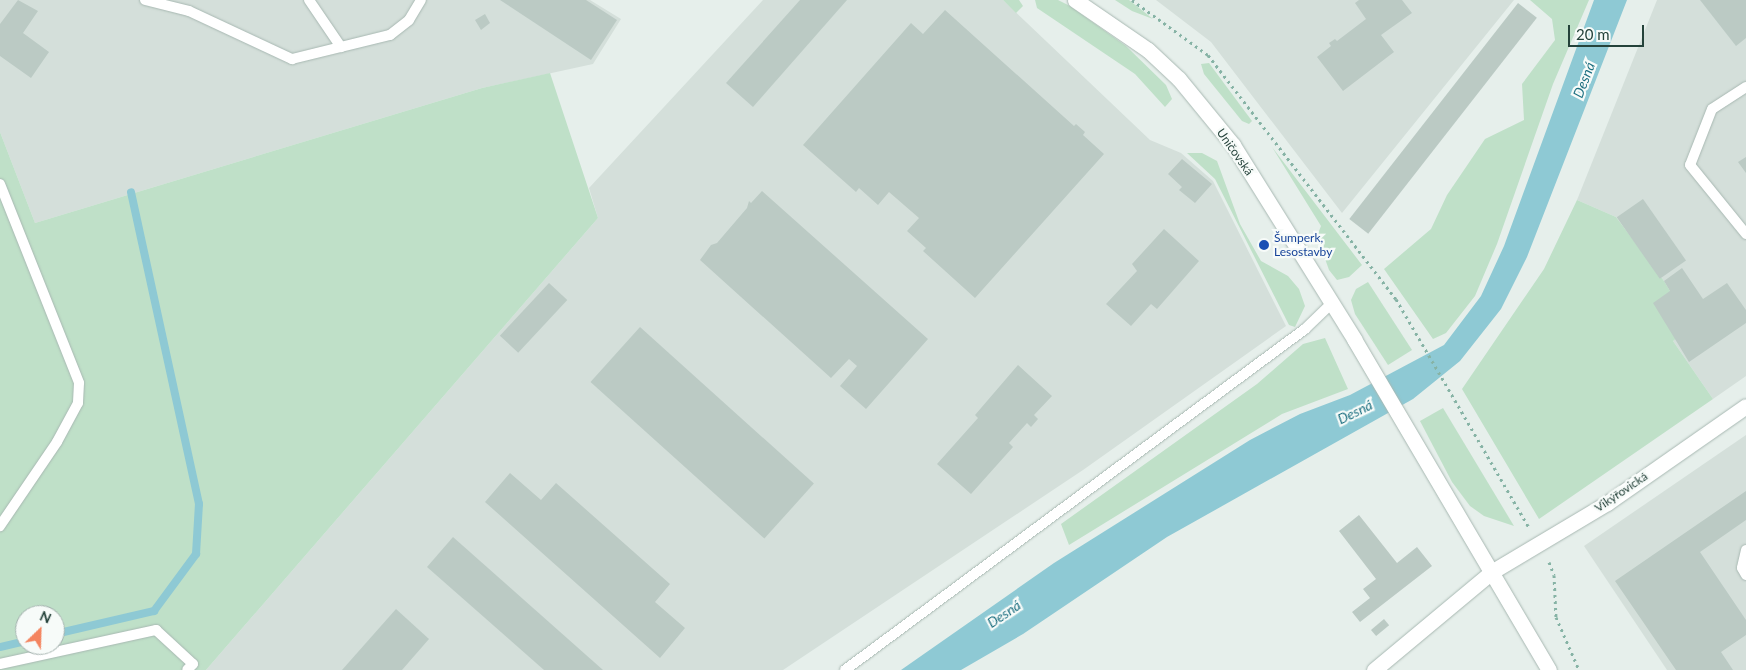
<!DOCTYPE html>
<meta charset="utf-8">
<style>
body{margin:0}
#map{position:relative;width:1746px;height:670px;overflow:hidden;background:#e6efeb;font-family:Lato,sans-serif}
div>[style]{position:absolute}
.built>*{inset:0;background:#d4dfda}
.green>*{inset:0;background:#bfe0c8}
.water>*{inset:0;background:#8ec9d4}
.stream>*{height:8px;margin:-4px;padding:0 4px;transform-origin:4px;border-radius:4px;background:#8ec9d4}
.building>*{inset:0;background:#bbcac4;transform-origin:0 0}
.path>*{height:3px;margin-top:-1.5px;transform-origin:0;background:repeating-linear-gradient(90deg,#86b3a5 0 2.5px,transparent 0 6.5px)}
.roads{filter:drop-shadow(0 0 1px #a8b8b2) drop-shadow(0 0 1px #a8b8b2)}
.lane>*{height:10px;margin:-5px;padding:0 5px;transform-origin:5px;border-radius:5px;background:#fff}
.secondary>*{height:15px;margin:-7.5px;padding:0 7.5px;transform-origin:7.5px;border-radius:7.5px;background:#fff}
.dots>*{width:14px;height:14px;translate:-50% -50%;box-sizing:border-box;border:2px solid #f7fbf9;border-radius:50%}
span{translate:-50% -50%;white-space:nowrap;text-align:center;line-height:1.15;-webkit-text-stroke:4.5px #f7fbf9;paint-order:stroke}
.street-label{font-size:12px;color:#24423a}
.transit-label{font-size:12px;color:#164399}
.left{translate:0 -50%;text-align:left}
.water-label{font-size:14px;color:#1c6f80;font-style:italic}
.north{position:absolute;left:15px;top:605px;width:50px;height:50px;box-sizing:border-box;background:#f7fbf9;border:1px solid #a3b1ad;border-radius:50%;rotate:24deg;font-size:14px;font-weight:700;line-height:20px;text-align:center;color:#24423a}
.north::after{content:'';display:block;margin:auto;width:18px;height:22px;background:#f4845f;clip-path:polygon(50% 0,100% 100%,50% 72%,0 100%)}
.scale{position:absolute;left:1568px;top:25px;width:76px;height:22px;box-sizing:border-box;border:2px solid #24423a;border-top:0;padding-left:6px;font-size:15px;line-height:18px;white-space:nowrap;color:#24423a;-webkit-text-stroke:4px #f7fbf9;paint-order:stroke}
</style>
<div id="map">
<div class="built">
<i style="clip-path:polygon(0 0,590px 0,621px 19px,593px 64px,482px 88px,35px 223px,0 132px)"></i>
<i style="clip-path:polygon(763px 0,1003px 0,1150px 140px,1181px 153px,1213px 181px,1286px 326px,1083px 470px,783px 670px,206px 670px,598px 218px,589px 188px)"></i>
<i style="clip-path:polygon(1156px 0,1514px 0,1342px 213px,1211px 42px)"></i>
<i style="clip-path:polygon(1657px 0,1746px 0,1746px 376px,1713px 399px,1673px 341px,1676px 338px,1670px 291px,1664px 281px,1616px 217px,1577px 200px)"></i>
<i style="clip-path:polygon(1746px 435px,1746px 670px,1667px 670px,1584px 546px)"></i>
</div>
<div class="green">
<i style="clip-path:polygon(1003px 0,1019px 0,1023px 6px,1016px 13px)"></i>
<i style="clip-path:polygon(1035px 0,1058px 0,1070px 6px,1126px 46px,1166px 85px,1172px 99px,1165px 107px,1135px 74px,1037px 8px)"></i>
<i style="clip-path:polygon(1115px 0,1129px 0,1153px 19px,1132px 11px)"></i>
<i style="clip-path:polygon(1530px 0,1589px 0,1553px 84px,1497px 244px,1475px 296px,1446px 333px,1433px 339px,1384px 269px,1431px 229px,1447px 195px,1485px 139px,1524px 120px,1522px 84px,1555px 40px,1552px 19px)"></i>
<i style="clip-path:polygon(1209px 63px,1252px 121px,1249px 124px,1242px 121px,1204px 74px,1201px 64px)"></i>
<i style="clip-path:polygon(evenodd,550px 73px,598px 218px,206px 670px,0 670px,0 132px,35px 223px,482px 88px,550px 73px,25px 615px,55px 615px,55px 645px,25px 645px,25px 615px)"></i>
<i style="clip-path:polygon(1272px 147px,1362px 265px,1349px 277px,1337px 280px,1329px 270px,1317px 236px,1321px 226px)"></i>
<i style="clip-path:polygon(1187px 153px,1202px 153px,1217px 161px,1240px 224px,1261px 261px,1288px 276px,1299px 289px,1305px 306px,1295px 327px,1289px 325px,1215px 179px)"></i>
<i style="clip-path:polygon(1577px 200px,1616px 217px,1664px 281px,1670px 291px,1677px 338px,1673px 341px,1713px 399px,1539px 519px,1462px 389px,1544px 269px)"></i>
<i style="clip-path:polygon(1368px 282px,1412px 350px,1388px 365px,1355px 314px,1351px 300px,1356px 289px)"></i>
<i style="clip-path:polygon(1325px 338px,1348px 389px,1282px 414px,1069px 545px,1061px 524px,1257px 384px,1303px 344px)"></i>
<i style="clip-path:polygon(1443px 408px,1514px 526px,1484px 516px,1470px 506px,1452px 482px,1420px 421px)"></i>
</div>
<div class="water">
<i style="clip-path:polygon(1594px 0,1627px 0,1527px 257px,1501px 309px,1460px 361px,1413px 399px,1167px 537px,1023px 634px,961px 670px,901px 670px,1054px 563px,1250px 440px,1300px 414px,1350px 395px,1444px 345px,1481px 296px,1504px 246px)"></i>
</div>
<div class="stream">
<i style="left:55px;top:634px;width:102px;rotate:-13.1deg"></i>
<i style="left:154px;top:611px;width:71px;rotate:-53.6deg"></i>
<i style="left:196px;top:554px;width:50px;rotate:-86.6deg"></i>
<i style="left:199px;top:504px;width:319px;rotate:-102.3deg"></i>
<i style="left:0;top:647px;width:26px;rotate:-13deg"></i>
</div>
<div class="building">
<i style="clip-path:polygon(18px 0,38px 11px,23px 33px,49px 52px,31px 78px,0 56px,0 24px)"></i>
<i style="clip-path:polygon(500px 0,586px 0,617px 20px,591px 60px)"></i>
<i style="clip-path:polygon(800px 0,847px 0,753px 107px,726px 83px)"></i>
<i style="clip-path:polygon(1359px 0,1402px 0,1412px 13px,1381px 35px,1394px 52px,1343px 91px,1317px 57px,1331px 46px,1329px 43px,1335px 39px,1337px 41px,1366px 19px,1355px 3px)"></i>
<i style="clip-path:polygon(1700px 0,1746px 0,1746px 38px,1736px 46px)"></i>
<i style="left:1518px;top:3px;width:24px;height:274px;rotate:38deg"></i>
<i style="clip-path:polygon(945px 10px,1074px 126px,1076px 124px,1085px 132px,1083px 135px,1104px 154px,975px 298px,923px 251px,926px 248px,907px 231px,919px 218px,889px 192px,878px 205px,859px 188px,856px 192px,803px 145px,911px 23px,923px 34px)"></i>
<i style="clip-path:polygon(485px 14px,490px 23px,481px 30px,475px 20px)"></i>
<i style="clip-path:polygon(1746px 157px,1746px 173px,1738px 162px)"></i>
<i style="clip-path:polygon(1182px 159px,1212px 184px,1195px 203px,1179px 190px,1182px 187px,1168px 174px)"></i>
<i style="clip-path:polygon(762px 191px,928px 339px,866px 409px,840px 386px,857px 366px,849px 359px,831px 378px,700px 260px,711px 245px,717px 243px,747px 208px,749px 201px,751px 203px)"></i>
<i style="left:1643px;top:199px;width:75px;height:32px;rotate:55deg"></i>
<i style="clip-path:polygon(1164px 229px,1199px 261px,1157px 309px,1151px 304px,1131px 326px,1106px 304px,1137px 271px,1132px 264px)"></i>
<i style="clip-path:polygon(1682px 268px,1703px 299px,1727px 283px,1746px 310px,1746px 323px,1689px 362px,1653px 303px,1670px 291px,1664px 281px)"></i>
<i style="left:549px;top:283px;width:25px;height:72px;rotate:43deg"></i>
<i style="left:640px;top:327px;width:234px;height:74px;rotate:42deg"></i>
<i style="clip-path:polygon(1018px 365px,1052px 396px,1034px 415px,1038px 419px,1031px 427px,1027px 423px,1009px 443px,1013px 447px,971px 494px,937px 464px,978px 418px,975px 415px)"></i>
<i style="clip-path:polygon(510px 473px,541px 500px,556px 483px,670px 584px,655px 602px,685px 628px,660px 658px,485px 502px)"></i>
<i style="clip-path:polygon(1746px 491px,1746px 520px,1700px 552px,1746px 620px,1746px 635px,1721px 652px,1733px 670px,1676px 670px,1615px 581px)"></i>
<i style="clip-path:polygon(1359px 515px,1397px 563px,1417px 547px,1432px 566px,1360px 622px,1352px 612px,1370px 598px,1363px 589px,1376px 579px,1339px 531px)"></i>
<i style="clip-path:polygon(453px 537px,603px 670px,544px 670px,427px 567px)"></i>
<i style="clip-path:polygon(396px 609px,429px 639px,402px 670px,342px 670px)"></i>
<i style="left:1384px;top:619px;width:8px;height:17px;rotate:50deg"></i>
</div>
<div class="path">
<i style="left:1132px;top:0;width:94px;rotate:35.9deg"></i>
<i style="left:1208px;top:55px;width:308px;rotate:52.4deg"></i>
<i style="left:1396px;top:299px;width:263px;rotate:59.8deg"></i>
<i style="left:1549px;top:562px;width:14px;rotate:69deg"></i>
<i style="left:1554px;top:575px;width:42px;rotate:87.3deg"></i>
<i style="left:1556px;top:617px;width:58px;rotate:66.5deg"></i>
</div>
<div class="roads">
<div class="lane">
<i style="left:145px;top:0;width:45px;rotate:14deg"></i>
<i style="left:189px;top:11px;width:114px;rotate:25deg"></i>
<i style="left:292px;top:59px;width:101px;rotate:-13.8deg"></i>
<i style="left:390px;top:35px;width:24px;rotate:-38deg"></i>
<i style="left:409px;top:20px;width:23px;rotate:-59deg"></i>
<i style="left:309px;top:0;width:57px;rotate:55.8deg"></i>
<i style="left:1746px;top:87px;width:40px;rotate:147.1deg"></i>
<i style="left:1712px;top:109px;width:60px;rotate:111.4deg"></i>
<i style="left:1690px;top:165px;width:89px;rotate:50.9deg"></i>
<i style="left:0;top:184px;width:214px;rotate:68.3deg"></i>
<i style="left:79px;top:383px;width:20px;rotate:93deg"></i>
<i style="left:78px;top:403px;width:44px;rotate:118.3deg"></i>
<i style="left:57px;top:442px;width:102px;rotate:124.2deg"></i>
<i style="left:1746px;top:550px;width:18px;rotate:103deg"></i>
<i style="left:1742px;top:568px;width:8px;rotate:60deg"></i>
<i style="left:0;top:664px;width:160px;rotate:-12.3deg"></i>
<i style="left:156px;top:630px;width:50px;rotate:42.6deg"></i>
<i style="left:193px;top:664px;width:8px;rotate:135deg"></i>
<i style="left:845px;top:670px;width:573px;rotate:-36.55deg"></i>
<i style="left:1305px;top:329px;width:37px;rotate:-44deg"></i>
</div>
<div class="secondary">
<i style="left:1075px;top:0;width:88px;rotate:34.4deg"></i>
<i style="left:1148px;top:50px;width:42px;rotate:43.1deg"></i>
<i style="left:1179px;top:79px;width:85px;rotate:50.7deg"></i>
<i style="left:1233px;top:145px;width:229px;rotate:58deg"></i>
<i style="left:1354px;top:339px;width:384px;rotate:59.5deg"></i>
<i style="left:1374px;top:670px;width:155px;rotate:-39.8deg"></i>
<i style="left:1493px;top:571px;width:133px;rotate:-30.8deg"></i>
<i style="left:1607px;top:503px;width:169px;rotate:-34.9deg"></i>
</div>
</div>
<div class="dots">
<i style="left:1264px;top:245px;background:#1a4fb4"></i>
</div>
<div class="street-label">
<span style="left:1235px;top:152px;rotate:55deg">Uničovská</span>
<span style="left:1621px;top:492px;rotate:-34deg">Vikýřovická</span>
</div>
<div class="transit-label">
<span class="left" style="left:1274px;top:245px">Šumperk,<br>Lesostavby</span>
</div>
<div class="water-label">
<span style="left:1584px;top:80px;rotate:-69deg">Desná</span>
<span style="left:1355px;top:412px;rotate:-26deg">Desná</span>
<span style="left:1004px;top:614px;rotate:-34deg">Desná</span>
</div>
<div class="north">N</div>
<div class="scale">20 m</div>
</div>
